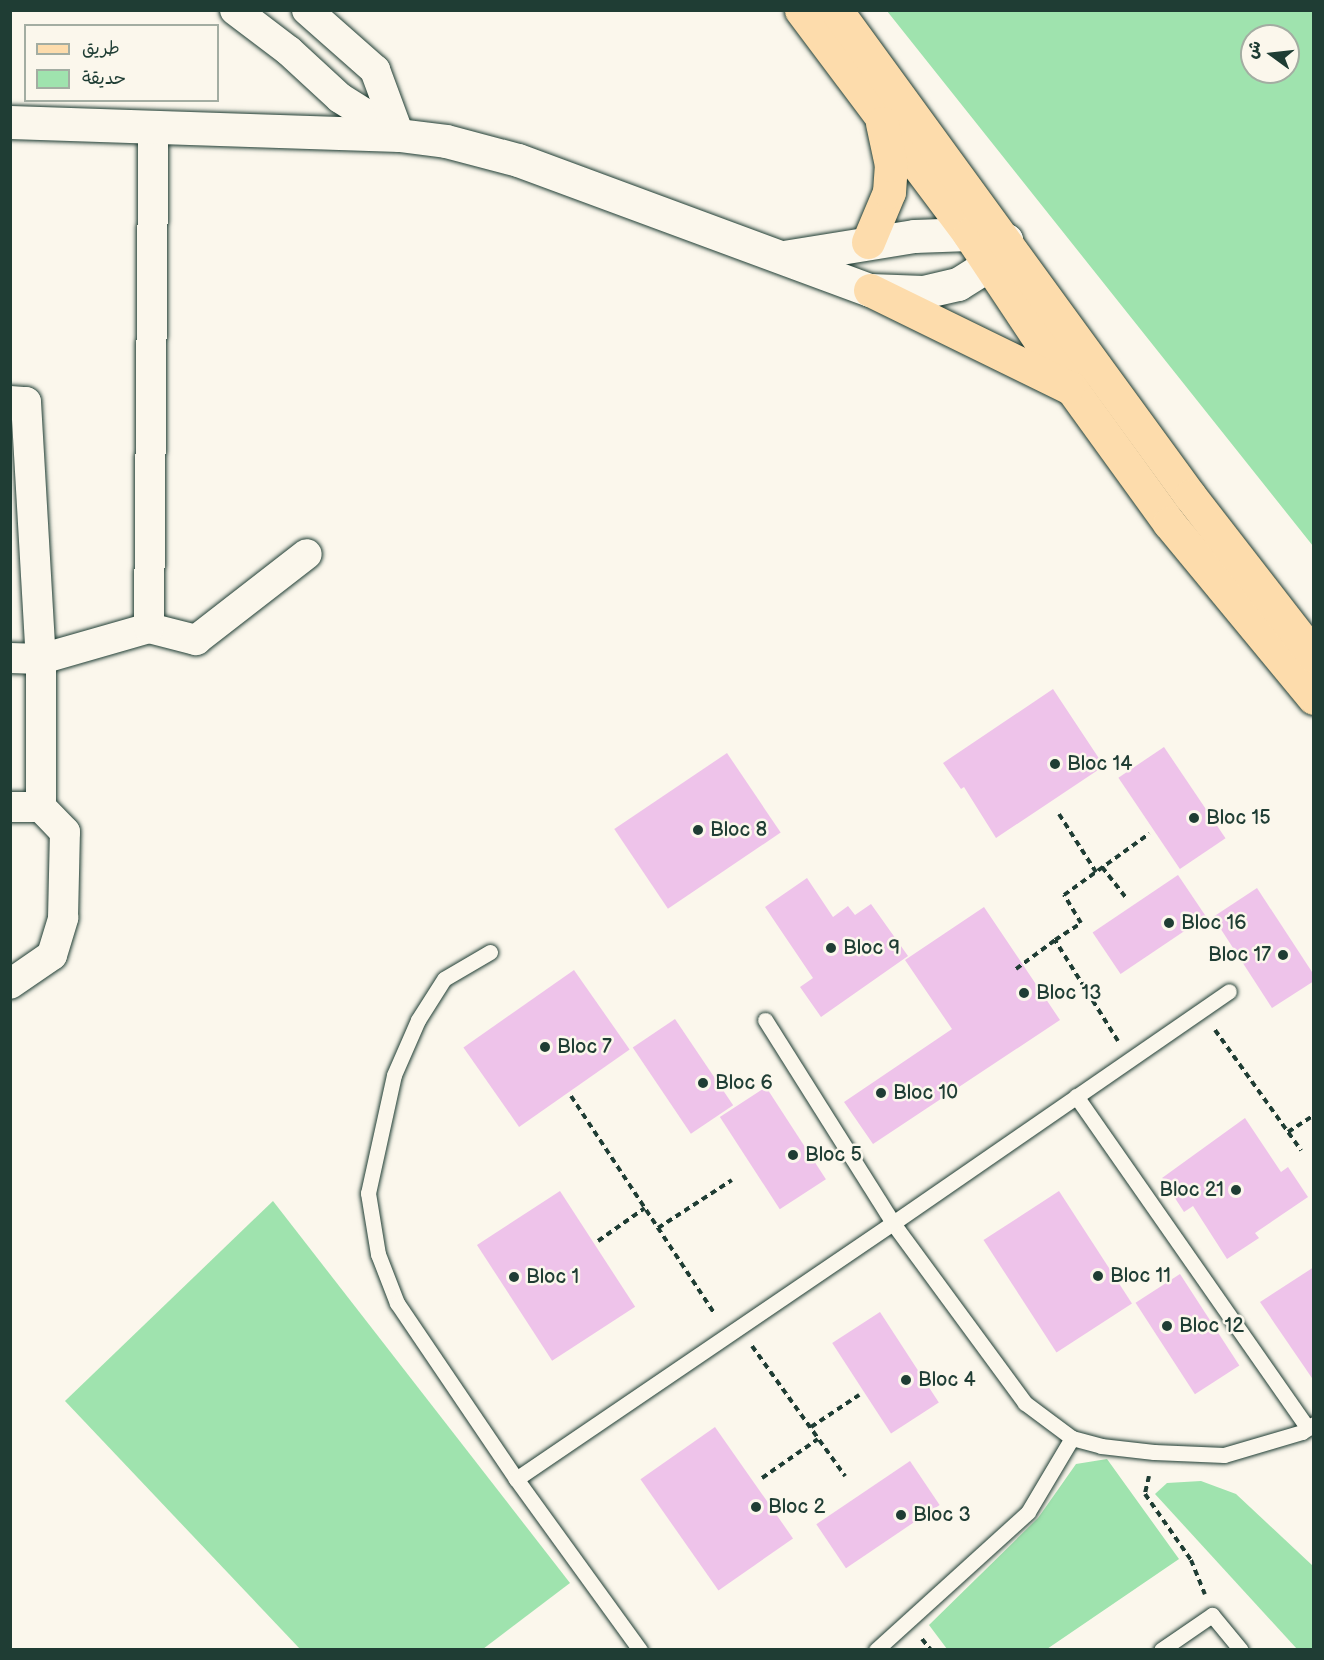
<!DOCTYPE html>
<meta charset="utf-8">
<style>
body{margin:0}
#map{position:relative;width:1324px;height:1660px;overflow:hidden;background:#fbf7ec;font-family:"Balsamiq Sans","Playpen Sans Arabic",sans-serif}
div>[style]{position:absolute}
.green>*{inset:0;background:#9fe3ae}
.building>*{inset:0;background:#eec3ea;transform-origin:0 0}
.path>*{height:4px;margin-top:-2px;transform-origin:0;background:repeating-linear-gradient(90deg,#1f3d34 0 6px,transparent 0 10.5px)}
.roads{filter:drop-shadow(0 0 2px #1f3d34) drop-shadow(0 0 2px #1f3d34)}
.lane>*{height:15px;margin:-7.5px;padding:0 7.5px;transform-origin:7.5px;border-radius:7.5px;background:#fbf7ec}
.street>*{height:30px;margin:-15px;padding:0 15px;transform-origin:15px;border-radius:15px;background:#fbf7ec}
.secondary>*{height:33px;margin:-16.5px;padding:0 16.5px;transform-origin:16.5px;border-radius:16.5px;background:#fbf7ec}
.primary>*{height:33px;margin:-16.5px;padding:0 16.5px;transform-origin:16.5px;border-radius:16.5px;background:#fddcac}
.dots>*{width:16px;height:16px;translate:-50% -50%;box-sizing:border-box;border:3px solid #fbf7ec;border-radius:50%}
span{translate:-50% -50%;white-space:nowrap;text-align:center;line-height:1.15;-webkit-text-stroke:5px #fbf7ec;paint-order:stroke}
.poi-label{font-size:20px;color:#1f3d34}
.left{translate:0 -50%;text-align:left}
.right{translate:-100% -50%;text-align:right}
.frame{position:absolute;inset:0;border:12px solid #1f3d34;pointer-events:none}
.legend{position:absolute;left:24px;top:24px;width:195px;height:78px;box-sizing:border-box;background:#fbf7ec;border:2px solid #a3ada2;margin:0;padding:8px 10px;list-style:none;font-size:18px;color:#1f3d34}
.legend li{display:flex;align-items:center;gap:12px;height:30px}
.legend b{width:30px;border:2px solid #a3ada2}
.north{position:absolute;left:1240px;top:24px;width:60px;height:60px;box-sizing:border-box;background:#fbf7ec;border:2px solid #a3ada2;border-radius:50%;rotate:285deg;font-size:16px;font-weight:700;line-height:24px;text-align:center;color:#1f3d34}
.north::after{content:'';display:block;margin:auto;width:21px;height:27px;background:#1f3d34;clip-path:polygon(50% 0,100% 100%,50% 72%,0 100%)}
</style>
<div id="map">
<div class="green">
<i style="clip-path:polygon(evenodd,887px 11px,1313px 11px,1313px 546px,887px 11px,1252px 36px,1288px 36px,1288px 72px,1252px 72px,1252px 36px)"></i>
<i style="clip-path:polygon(273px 1201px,570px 1583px,483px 1649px,300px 1649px,65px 1401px)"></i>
<i style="clip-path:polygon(1107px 1459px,1179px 1559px,1047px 1649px,947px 1649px,929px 1625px,1038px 1518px,1076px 1464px)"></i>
<i style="clip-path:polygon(1201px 1481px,1236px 1494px,1313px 1566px,1313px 1649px,1297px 1649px,1155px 1494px,1167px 1483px)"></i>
</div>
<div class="building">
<i style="clip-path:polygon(1053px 689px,1104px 766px,996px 838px,964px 787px,961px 789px,943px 763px)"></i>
<i style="left:1164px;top:747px;width:110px;height:55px;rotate:56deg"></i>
<i style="left:727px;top:753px;width:96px;height:136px;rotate:56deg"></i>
<i style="left:1178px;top:875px;width:50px;height:103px;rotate:56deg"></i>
<i style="clip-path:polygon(807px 878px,833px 917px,848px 906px,855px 915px,871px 904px,908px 956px,821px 1017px,800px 987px,813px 978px,765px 907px)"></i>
<i style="clip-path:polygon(1257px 888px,1314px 975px,1314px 981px,1272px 1008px,1213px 917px)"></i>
<i style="clip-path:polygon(984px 907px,1060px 1020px,873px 1144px,844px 1102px,952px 1029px,905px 960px)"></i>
<i style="left:574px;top:970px;width:97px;height:135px;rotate:55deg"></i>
<i style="left:675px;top:1019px;width:104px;height:51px;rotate:56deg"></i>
<i style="left:766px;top:1087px;width:110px;height:55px;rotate:57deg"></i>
<i style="clip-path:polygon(1245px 1118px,1281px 1172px,1288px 1167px,1308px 1197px,1255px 1233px,1259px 1238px,1227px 1259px,1193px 1206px,1184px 1212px,1162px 1178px)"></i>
<i style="left:560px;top:1191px;width:138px;height:99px;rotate:57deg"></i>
<i style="left:1059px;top:1191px;width:134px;height:90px;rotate:57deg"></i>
<i style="clip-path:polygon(1314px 1267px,1314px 1381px,1260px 1302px)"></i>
<i style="left:1180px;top:1274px;width:109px;height:53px;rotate:57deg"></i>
<i style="left:880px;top:1312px;width:108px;height:57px;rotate:57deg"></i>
<i style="left:715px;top:1427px;width:136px;height:91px;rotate:55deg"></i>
<i style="left:910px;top:1461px;width:53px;height:113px;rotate:56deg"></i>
</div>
<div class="path">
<i style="left:1059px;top:814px;width:69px;rotate:57.5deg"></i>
<i style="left:1102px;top:867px;width:39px;rotate:52deg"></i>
<i style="left:1016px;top:969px;width:49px;rotate:-36.6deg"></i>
<i style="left:1215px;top:1030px;width:148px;rotate:54.4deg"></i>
<i style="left:1118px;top:1041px;width:119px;rotate:-122deg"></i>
<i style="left:1055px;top:940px;width:31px;rotate:-33deg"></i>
<i style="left:1081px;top:923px;width:33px;rotate:-121deg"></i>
<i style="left:1064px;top:895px;width:105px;rotate:-35.7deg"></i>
<i style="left:571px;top:1096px;width:261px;rotate:56.6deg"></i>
<i style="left:1288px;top:1132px;width:31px;rotate:-33deg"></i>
<i style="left:658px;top:1228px;width:88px;rotate:-33deg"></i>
<i style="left:598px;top:1241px;width:57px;rotate:-35.1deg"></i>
<i style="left:752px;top:1346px;width:160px;rotate:54.4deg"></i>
<i style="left:811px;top:1427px;width:58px;rotate:-33.7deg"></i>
<i style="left:1149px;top:1476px;width:18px;rotate:103deg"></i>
<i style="left:1145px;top:1494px;width:80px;rotate:55.1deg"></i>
<i style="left:1191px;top:1560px;width:37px;rotate:68deg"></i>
<i style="left:762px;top:1478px;width:68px;rotate:-34.9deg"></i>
<i style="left:922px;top:1639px;width:14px;rotate:51deg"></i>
</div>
<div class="roads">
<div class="lane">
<i style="left:490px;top:952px;width:53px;rotate:149.6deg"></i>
<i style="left:444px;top:979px;width:49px;rotate:122.4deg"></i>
<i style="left:418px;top:1020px;width:60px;rotate:113.6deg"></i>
<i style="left:394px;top:1075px;width:121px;rotate:102.4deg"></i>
<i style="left:368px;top:1193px;width:62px;rotate:80.7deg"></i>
<i style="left:378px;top:1254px;width:53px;rotate:68.8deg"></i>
<i style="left:397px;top:1303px;width:212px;rotate:55.9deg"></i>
<i style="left:1076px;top:1096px;width:405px;rotate:55.1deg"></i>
<i style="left:1072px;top:1438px;width:59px;rotate:-143.3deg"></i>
<i style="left:1025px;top:1403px;width:223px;rotate:-126.3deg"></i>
<i style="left:893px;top:1223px;width:408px;rotate:-34.6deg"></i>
<i style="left:640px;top:1650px;width:211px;rotate:-125.9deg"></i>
<i style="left:516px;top:1479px;width:456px;rotate:-34.2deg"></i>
<i style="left:893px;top:1223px;width:240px;rotate:-122.2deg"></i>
<i style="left:876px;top:1650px;width:205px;rotate:-42.2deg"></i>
<i style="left:1028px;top:1512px;width:86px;rotate:-59.3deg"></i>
<i style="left:1072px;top:1438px;width:30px;rotate:15deg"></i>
<i style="left:1101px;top:1446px;width:53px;rotate:6.5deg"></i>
<i style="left:1154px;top:1452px;width:70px;rotate:2.5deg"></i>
<i style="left:1224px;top:1455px;width:81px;rotate:-16.4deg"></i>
<i style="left:1302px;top:1432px;width:14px;rotate:-34deg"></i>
<i style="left:1161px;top:1650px;width:62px;rotate:-34.5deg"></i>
<i style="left:1212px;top:1615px;width:45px;rotate:50.4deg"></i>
</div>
<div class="street">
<i style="left:235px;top:10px;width:68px;rotate:37.2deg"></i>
<i style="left:289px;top:51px;width:69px;rotate:42.7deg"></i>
<i style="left:340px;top:98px;width:70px;rotate:32.1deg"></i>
<i style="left:307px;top:10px;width:91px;rotate:41.4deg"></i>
<i style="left:375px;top:70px;width:69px;rotate:69.7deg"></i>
<i style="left:10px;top:401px;width:16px;rotate:4deg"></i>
<i style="left:26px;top:402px;width:257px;rotate:86.7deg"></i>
<i style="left:41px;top:659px;width:148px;rotate:90deg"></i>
<i style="left:41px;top:807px;width:31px;rotate:180deg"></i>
<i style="left:149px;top:628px;width:49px;rotate:14.3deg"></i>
<i style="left:196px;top:640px;width:140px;rotate:-37.8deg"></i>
<i style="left:10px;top:658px;width:31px;rotate:2deg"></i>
<i style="left:41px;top:659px;width:112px;rotate:-16deg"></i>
<i style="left:149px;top:628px;width:498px;rotate:-89.5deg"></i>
<i style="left:10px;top:984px;width:51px;rotate:-34.6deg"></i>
<i style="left:52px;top:955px;width:39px;rotate:-73deg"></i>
<i style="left:63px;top:918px;width:86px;rotate:-88.7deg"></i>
<i style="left:65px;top:832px;width:35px;rotate:-134deg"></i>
</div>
<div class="secondary">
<i style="left:10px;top:122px;width:389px;rotate:1.9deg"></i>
<i style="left:399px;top:135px;width:47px;rotate:7.3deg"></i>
<i style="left:446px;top:141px;width:74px;rotate:14.8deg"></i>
<i style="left:518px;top:160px;width:375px;rotate:20.3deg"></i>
<i style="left:870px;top:290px;width:53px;rotate:2.2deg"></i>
<i style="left:923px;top:292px;width:36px;rotate:-13deg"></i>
<i style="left:958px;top:284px;width:38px;rotate:-32deg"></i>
<i style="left:990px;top:264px;width:29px;rotate:-56deg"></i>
<i style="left:1006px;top:240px;width:37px;rotate:-171deg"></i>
<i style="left:969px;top:234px;width:55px;rotate:177.9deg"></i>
<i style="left:914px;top:236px;width:132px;rotate:170.8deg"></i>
</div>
<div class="primary">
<i style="left:801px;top:10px;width:280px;rotate:53.1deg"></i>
<i style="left:969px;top:234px;width:186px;rotate:56.4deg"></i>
<i style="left:1072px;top:389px;width:165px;rotate:54.1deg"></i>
<i style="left:1169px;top:523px;width:227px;rotate:50.4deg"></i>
<i style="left:836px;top:10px;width:601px;rotate:53.93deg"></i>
<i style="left:1190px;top:496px;width:202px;rotate:52.2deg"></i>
<i style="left:868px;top:242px;width:54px;rotate:-67.2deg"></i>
<i style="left:889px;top:192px;width:27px;rotate:-86deg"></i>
<i style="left:891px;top:165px;width:43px;rotate:-102.1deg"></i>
<i style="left:870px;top:290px;width:220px;rotate:26.1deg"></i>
</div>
</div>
<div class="dots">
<i style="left:1055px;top:764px;background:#1f3d34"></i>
<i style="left:1194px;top:818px;background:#1f3d34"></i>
<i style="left:698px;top:830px;background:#1f3d34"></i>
<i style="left:1169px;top:923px;background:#1f3d34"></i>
<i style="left:831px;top:948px;background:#1f3d34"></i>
<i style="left:1283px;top:955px;background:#1f3d34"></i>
<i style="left:1024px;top:993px;background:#1f3d34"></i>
<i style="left:545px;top:1047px;background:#1f3d34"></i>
<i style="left:703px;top:1083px;background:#1f3d34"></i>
<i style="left:881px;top:1093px;background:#1f3d34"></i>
<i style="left:793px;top:1155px;background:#1f3d34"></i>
<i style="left:1236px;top:1190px;background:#1f3d34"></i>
<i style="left:1098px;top:1276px;background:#1f3d34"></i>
<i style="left:514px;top:1277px;background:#1f3d34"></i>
<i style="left:1167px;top:1326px;background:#1f3d34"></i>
<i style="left:906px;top:1380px;background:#1f3d34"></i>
<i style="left:756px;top:1507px;background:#1f3d34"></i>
<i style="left:901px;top:1515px;background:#1f3d34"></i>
</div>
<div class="poi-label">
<span class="left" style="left:1067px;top:764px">Bloc 14</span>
<span class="left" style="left:1206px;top:818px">Bloc 15</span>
<span class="left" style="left:710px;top:830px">Bloc 8</span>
<span class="left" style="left:1181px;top:923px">Bloc 16</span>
<span class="left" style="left:843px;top:948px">Bloc 9</span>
<span class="right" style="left:1271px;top:955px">Bloc 17</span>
<span class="left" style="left:1036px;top:993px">Bloc 13</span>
<span class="left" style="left:557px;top:1047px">Bloc 7</span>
<span class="left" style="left:715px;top:1083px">Bloc 6</span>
<span class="left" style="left:893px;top:1093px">Bloc 10</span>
<span class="left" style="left:805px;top:1155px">Bloc 5</span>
<span class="right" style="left:1224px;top:1190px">Bloc 21</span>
<span class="left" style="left:1110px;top:1276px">Bloc 11</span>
<span class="left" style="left:526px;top:1277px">Bloc 1</span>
<span class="left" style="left:1179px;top:1326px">Bloc 12</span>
<span class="left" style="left:918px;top:1380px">Bloc 4</span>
<span class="left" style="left:768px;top:1507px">Bloc 2</span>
<span class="left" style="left:913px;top:1515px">Bloc 3</span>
</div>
<div class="frame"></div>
<ul class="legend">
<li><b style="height:8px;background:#fddcac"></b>طريق</li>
<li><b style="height:16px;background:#9fe3ae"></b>حديقة</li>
</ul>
<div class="north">ش</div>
</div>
